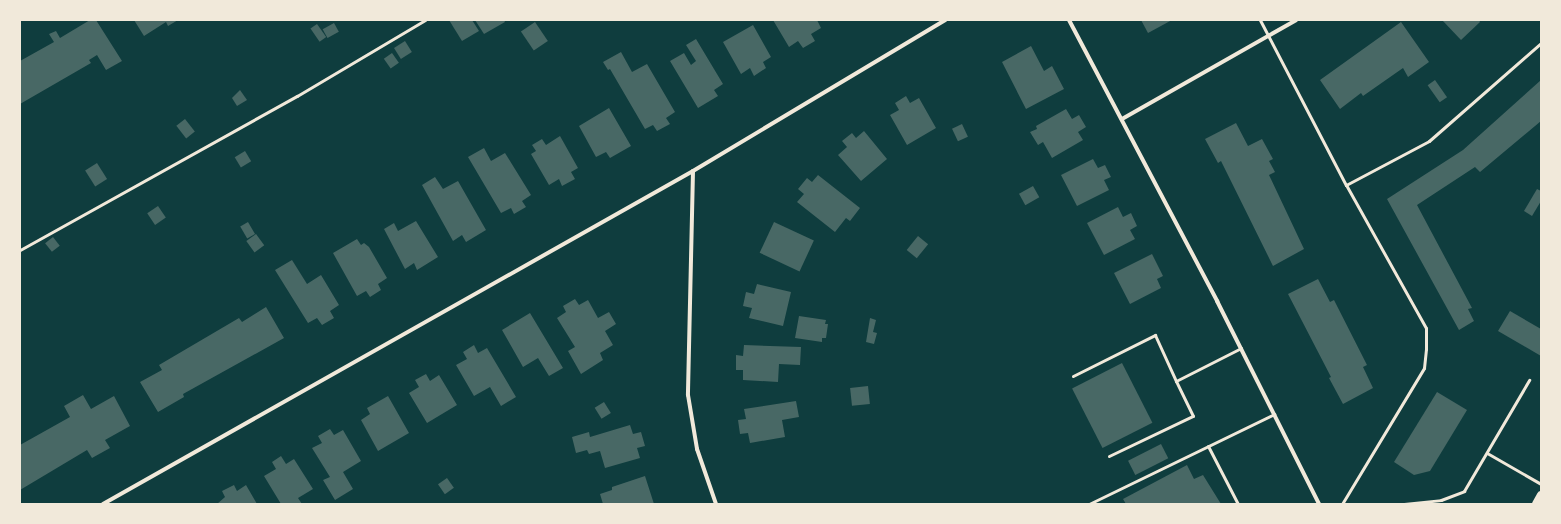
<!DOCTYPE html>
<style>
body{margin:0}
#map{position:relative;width:1561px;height:524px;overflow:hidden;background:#0f3d3e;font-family:"Noto Sans",sans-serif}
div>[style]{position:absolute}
.building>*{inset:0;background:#486865;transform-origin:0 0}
.service>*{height:3px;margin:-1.5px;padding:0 1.5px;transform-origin:1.5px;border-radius:1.5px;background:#f1e9da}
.minor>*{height:4px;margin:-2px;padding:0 2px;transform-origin:2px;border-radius:2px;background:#f1e9da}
.secondary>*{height:8px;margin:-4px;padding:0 4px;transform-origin:4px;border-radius:4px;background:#f1e9da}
span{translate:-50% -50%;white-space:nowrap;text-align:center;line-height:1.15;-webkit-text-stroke:3px #f1e9da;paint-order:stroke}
.frame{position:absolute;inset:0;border:21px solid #f1e9da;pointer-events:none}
</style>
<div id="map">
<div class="building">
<i style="clip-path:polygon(90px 20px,96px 20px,122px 61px,106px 70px,97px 55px,89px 60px,91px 63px,20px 104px,20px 61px,54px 42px,49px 34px,56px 31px,60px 38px)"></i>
<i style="clip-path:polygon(134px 20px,178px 20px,168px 26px,166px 22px,144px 36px)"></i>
<i style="clip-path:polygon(449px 20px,472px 20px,479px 31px,462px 41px)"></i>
<i style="clip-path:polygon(475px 20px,504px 20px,505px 22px,484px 34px)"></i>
<i style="clip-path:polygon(773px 20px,817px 20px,821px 28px,811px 34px,815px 41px,803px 48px,798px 41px,789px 47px)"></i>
<i style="clip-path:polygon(1141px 20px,1172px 20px,1148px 33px)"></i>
<i style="clip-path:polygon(1442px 20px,1479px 20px,1480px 22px,1461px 40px)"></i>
<i style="left:535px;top:22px;width:23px;height:17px;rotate:56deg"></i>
<i style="clip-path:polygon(1401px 22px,1429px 62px,1408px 77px,1403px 68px,1363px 96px,1361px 93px,1340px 109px,1320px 80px)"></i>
<i style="left:334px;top:23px;width:10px;height:13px;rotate:61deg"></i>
<i style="left:317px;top:24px;width:16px;height:8px;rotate:55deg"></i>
<i style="clip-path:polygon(753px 25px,771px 57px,763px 62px,766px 68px,754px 76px,750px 68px,741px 74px,723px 42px)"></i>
<i style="clip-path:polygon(696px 39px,723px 84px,714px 90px,718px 96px,698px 108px,670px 61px,684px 53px,691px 65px,696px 61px,686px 45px)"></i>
<i style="left:405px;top:41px;width:13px;height:13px;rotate:58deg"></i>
<i style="clip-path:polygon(1031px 46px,1044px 71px,1052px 66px,1064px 89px,1026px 109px,1002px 62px)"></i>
<i style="clip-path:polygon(621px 52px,632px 72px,647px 64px,675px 112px,666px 118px,670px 124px,657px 131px,653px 125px,645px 129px,610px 69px,608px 70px,603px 62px)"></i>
<i style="left:392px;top:53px;width:12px;height:10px;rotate:55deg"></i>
<i style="left:1435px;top:80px;width:21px;height:9px;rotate:55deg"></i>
<i style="clip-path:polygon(1541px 80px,1541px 121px,1480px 172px,1475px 167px,1417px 205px,1472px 308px,1468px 309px,1474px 321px,1459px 330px,1387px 199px,1463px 150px)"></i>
<i style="clip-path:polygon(240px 90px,247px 100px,237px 106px,232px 98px)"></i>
<i style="clip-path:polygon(906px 96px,910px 103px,919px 98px,936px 128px,907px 145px,890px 115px,899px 110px,895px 103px)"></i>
<i style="clip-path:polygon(609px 108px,631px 146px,610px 158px,606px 152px,596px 157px,579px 126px)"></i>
<i style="clip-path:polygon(1066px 109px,1072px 119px,1079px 115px,1086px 127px,1078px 132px,1083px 140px,1052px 158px,1043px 142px,1038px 145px,1030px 132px,1037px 129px,1036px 126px)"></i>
<i style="left:185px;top:119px;width:16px;height:11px;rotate:52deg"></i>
<i style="clip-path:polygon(1236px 123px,1248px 146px,1262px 139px,1273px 159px,1269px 161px,1275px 172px,1269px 175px,1304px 249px,1273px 266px,1221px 161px,1218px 163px,1205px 139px)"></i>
<i style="left:962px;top:124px;width:14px;height:11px;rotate:65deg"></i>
<i style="clip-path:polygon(864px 131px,887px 159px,861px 181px,838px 155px,847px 147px,842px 141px,852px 133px,856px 138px)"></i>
<i style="clip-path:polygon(560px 136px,578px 168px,571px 172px,575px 179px,562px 186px,559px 179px,549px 185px,531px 154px,536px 151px,532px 145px,542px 139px,546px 145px)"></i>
<i style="clip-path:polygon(484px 148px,491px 161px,505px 153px,531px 195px,522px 201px,526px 207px,514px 214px,511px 208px,501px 213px,468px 157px)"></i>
<i style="left:245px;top:151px;width:12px;height:12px;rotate:59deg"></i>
<i style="clip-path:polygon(1093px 159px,1098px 168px,1105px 165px,1111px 177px,1104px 180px,1109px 190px,1077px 206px,1061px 175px)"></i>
<i style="left:97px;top:163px;width:19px;height:14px;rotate:58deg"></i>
<i style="clip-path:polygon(818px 175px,860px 208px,850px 221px,846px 218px,835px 232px,797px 202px,804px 194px,798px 189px,807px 178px,812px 182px)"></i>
<i style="clip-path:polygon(435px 177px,443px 189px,458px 181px,486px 230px,466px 242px,462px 235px,453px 241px,422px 185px)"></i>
<i style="left:1033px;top:186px;width:13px;height:16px;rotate:61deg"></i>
<i style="clip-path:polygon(1537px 189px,1541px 191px,1541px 201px,1532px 216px,1524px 211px)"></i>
<i style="left:158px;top:206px;width:14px;height:13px;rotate:56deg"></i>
<i style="clip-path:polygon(1118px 207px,1123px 217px,1131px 213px,1137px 226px,1130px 230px,1135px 239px,1104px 255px,1087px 223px)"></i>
<i style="clip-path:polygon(416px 221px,438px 257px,417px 270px,414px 263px,405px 269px,384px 229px,394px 223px,398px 231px)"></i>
<i style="left:248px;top:222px;width:14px;height:9px;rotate:60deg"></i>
<i style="left:774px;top:222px;width:44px;height:34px;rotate:25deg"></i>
<i style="left:256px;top:234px;width:14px;height:12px;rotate:54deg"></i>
<i style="left:918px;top:236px;width:13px;height:18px;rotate:39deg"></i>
<i style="left:53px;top:237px;width:11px;height:10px;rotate:52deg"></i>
<i style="clip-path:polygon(357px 239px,361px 245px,364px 243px,369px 247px,387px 278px,378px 284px,381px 290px,370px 297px,366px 291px,357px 296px,333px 253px)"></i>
<i style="clip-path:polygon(1152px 254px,1163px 276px,1157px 279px,1161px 288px,1130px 304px,1114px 273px)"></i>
<i style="clip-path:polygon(292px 260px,307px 284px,321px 275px,339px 305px,330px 311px,334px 318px,322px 325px,317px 318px,308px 323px,275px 270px)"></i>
<i style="clip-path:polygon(1318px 279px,1330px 302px,1334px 300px,1367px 365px,1363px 367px,1373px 388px,1343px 404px,1329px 378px,1331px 377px,1288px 294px)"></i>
<i style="clip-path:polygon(757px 284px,791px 292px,783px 326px,749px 318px,752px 308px,743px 306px,746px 292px,754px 294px)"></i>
<i style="clip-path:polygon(575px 299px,579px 305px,588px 300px,598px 318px,609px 312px,616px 324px,605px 331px,613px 345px,600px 353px,603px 360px,581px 374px,568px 351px,575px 347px,557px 318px,566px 312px,563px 306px)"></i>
<i style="clip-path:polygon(266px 307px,284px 338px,183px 394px,184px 397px,158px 412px,140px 382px,162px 370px,159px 365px,239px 318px,242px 322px)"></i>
<i style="clip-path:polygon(1510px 311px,1541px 329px,1541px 356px,1498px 331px)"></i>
<i style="clip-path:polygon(530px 313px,563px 368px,549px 376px,538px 358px,523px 367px,502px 330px)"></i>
<i style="clip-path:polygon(799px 316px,826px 320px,825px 324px,828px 324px,826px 338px,822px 338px,822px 342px,795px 338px)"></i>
<i style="clip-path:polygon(870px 318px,876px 320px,873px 332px,877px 333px,874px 344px,866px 342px)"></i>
<i style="clip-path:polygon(474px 345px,478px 353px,487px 348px,516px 397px,501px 406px,490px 387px,474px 396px,456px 365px,467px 359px,463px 352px)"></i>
<i style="clip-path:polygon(744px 345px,801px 347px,800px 365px,779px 364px,778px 382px,743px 380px,743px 370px,736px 370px,736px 355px,743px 356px)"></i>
<i style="left:1122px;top:363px;width:67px;height:56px;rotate:63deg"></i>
<i style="clip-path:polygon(426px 374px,430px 381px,439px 375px,457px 405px,427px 423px,409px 393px,419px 387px,415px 380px)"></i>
<i style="left:868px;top:386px;width:18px;height:18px;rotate:84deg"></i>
<i style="clip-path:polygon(1437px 392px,1467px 410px,1430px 471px,1414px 475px,1394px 462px)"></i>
<i style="clip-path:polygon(83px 395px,91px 409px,114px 396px,130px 426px,105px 440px,110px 448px,92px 458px,87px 450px,20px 490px,20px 445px,70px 417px,64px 406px)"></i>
<i style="clip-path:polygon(388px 396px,409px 433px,378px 451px,361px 420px,370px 414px,367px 408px)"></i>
<i style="clip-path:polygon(796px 401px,799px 417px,782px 420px,785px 437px,750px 443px,748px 433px,740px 434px,738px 420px,746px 419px,744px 409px)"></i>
<i style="left:604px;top:402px;width:13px;height:11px;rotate:58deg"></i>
<i style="clip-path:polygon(630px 425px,633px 434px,641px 432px,645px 446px,637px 448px,640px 458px,605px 468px,600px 451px,589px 454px,587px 450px,576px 453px,572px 437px,589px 432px,590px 437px)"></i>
<i style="clip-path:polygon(330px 429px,334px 435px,343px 430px,361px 461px,343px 472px,353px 489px,335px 500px,323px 480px,330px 477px,312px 448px,322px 443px,318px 436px)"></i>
<i style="left:1161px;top:444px;width:16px;height:37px;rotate:63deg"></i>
<i style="clip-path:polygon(281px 456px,286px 464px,294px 459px,313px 489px,298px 498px,302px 504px,281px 504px,264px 476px,276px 469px,272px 462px)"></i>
<i style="clip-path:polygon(1187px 465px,1194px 479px,1203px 475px,1221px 504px,1126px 504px,1123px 499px)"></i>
<i style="clip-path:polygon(645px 476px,654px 504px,603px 504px,600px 494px,612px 490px,612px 487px)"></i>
<i style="left:447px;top:478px;width:12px;height:11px;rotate:55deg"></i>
<i style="clip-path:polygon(234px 485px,237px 491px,246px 485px,257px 504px,217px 504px,225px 497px,222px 491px)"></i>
</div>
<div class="service">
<i style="left:1260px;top:20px;width:186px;rotate:62.5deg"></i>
<i style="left:1346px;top:185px;width:94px;rotate:-27.9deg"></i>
<i style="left:1429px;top:141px;width:149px;rotate:-41.2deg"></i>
<i style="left:20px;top:250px;width:317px;rotate:-29.1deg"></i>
<i style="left:297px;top:96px;width:149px;rotate:-30.7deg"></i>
<i style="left:1073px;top:376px;width:92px;rotate:-26.6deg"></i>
<i style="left:1155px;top:335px;width:51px;rotate:65.5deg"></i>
<i style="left:1208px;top:446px;width:65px;rotate:62.7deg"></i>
<i style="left:1487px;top:453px;width:62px;rotate:29.9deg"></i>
<i style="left:1109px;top:456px;width:93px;rotate:-25.5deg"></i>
<i style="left:1193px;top:416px;width:39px;rotate:-116deg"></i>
<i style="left:1176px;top:381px;width:73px;rotate:-26.9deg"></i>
<i style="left:1089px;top:504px;width:206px;rotate:-25.9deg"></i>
<i style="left:1342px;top:504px;width:159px;rotate:-58.9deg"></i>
<i style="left:1424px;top:368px;width:19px;rotate:-84deg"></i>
<i style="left:1426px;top:349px;width:21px;rotate:-90deg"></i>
<i style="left:1426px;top:328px;width:164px;rotate:-119.2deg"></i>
<i style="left:1404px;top:504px;width:37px;rotate:-6deg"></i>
<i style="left:1441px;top:500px;width:25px;rotate:-21deg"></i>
<i style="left:1464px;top:491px;width:129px;rotate:-59.6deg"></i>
</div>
<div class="minor">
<i style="left:1069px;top:20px;width:318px;rotate:62.2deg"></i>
<i style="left:1217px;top:301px;width:227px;rotate:63.3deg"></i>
<i style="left:1122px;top:119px;width:200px;rotate:-29.6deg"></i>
<i style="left:693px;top:171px;width:224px;rotate:91.3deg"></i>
<i style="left:688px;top:395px;width:55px;rotate:80.5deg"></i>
<i style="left:697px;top:449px;width:58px;rotate:70.9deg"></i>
<i style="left:103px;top:504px;width:677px;rotate:-29.44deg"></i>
<i style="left:693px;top:171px;width:294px;rotate:-30.9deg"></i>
</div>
<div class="secondary">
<i style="left:1536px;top:504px;width:10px;rotate:-61deg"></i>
</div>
<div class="frame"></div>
</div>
